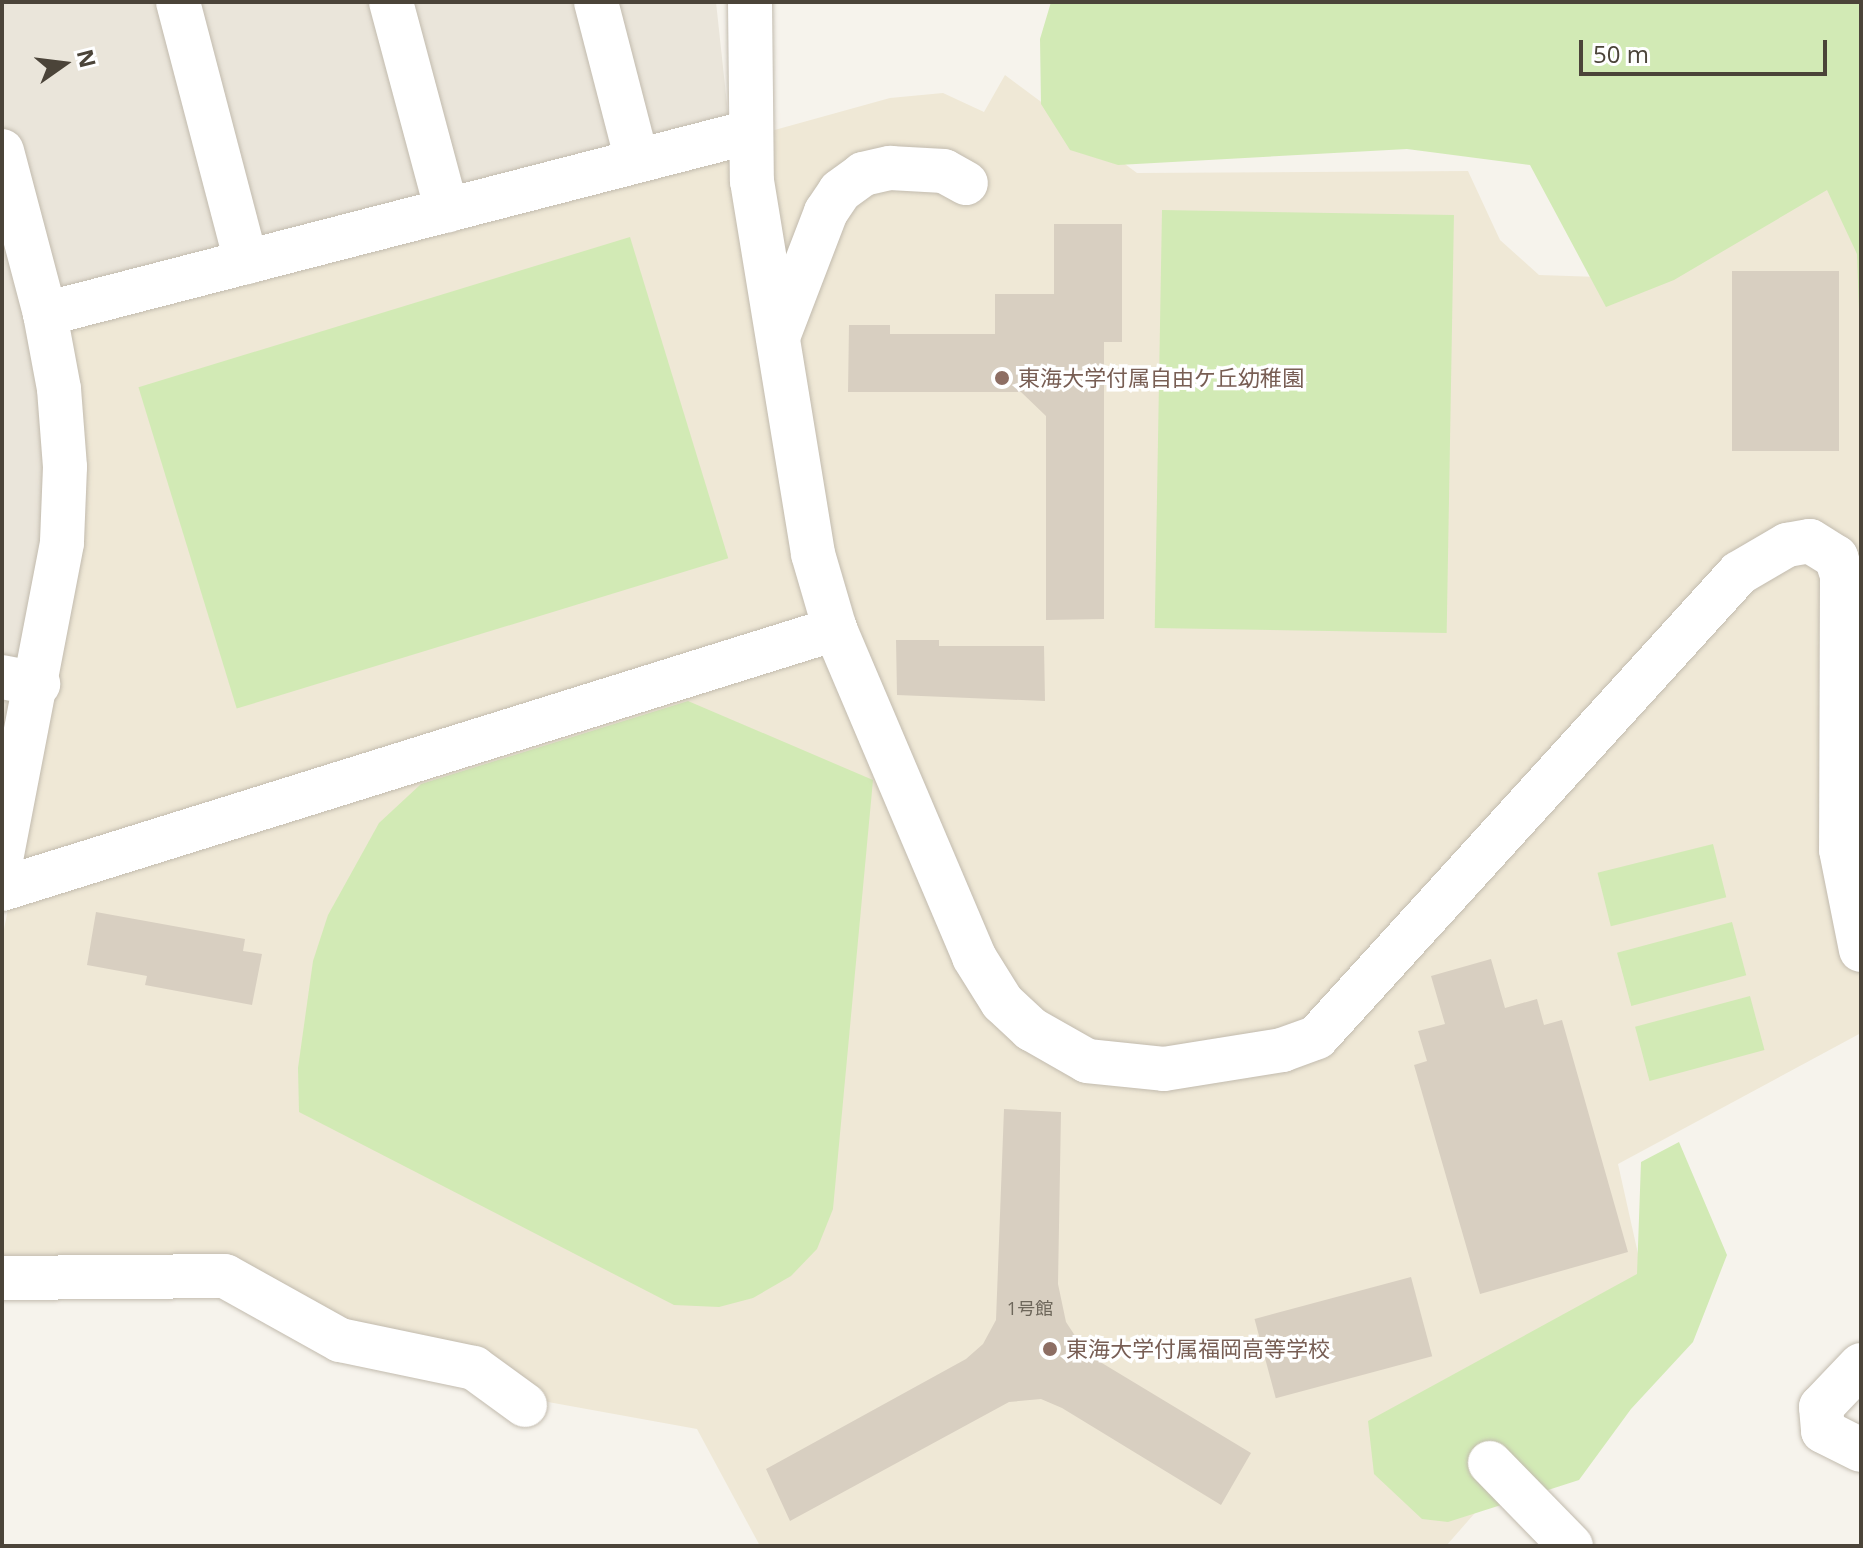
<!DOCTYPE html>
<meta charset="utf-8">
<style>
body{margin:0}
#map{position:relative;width:1863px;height:1548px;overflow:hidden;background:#f6f3ec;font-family:"Open Sans","Noto Sans JP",sans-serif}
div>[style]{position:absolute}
.residential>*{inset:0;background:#eae5da}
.education>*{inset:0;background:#efe8d6}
.green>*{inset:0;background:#d2eab5;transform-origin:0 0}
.building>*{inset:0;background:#d8cfc1;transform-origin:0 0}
.roads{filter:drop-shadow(0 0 2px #c2bbae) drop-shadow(0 0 2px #c2bbae)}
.minor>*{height:44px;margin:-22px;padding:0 22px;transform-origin:22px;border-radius:22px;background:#fff}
.dots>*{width:22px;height:22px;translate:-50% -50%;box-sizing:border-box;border:4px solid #fff;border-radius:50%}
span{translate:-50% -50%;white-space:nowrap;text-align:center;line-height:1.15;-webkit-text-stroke:7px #fff;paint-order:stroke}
.number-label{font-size:18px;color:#6e675b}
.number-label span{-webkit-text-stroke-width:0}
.education-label{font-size:22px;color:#785e54}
.left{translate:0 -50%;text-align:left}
.frame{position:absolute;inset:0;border:4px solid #4b4439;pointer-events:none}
.north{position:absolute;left:24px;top:24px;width:80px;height:80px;-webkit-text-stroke:6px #fff;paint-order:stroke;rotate:76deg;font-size:22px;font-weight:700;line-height:32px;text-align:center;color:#4b4439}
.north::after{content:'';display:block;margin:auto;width:28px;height:36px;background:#4b4439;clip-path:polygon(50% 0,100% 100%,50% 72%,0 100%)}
.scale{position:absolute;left:1579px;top:40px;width:248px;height:36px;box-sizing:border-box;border:4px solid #4b4439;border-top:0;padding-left:10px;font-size:24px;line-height:28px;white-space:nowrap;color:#4b4439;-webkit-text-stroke:6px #fff;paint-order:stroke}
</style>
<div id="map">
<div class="residential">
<i style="clip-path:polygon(2px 2px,716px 2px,729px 123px,47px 408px,45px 546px,2px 786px)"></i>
</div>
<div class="education">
<i style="clip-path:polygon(1005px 75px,1137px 173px,1468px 171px,1500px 240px,1539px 275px,1629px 278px,1861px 173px,1861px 1033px,1618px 1164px,1651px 1312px,1446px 1546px,760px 1546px,697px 1429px,537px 1400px,339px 1327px,225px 1267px,2px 1267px,2px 939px,66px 626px,67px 332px,74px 324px,890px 98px,943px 93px,984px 112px)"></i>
</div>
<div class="green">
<i style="clip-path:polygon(1051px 2px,1861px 2px,1861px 365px,1857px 254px,1827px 190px,1674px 280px,1606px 307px,1530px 165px,1407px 149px,1118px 165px,1070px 150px,1041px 104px,1040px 39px)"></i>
<i style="left:1162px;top:210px;width:292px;height:418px;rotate:1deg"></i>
<i style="left:630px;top:237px;width:336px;height:514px;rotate:73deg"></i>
<i style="clip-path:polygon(688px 701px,873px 780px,833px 1209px,817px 1249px,791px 1276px,753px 1298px,719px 1307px,674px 1305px,299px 1112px,298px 1068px,313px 961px,328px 915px,379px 823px,421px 784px)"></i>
<i style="left:1713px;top:844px;width:55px;height:119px;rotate:76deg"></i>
<i style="left:1732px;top:922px;width:55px;height:119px;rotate:75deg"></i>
<i style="left:1750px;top:996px;width:56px;height:119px;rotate:75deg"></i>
<i style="clip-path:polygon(1679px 1142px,1727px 1255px,1693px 1342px,1631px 1409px,1579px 1480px,1448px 1522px,1422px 1519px,1374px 1474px,1368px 1421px,1637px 1274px,1641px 1162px)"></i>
</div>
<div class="building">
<i style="clip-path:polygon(1054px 224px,1122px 224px,1122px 342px,1104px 342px,1104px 619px,1046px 620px,1046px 416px,1021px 392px,848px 392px,849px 325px,890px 325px,890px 334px,995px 334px,995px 294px,1054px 294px)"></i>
<i style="left:1839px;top:271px;width:180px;height:107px;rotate:90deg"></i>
<i style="clip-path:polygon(896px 640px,939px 640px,939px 646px,1044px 646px,1045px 701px,897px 695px)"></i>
<i style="clip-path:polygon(96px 912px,245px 939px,243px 951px,262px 954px,252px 1005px,145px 985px,147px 976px,87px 965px)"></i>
<i style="clip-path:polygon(1491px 959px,1505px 1008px,1537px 999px,1544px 1025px,1562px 1020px,1628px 1252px,1480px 1294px,1414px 1065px,1427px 1061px,1418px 1031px,1445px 1024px,1431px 976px)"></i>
<i style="clip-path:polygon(1004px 1109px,1061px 1112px,1058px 1284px,1066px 1322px,1087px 1354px,1251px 1453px,1221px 1505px,1062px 1408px,1041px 1399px,1009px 1402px,790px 1521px,766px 1469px,966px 1359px,983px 1344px,996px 1320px)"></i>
<i style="left:1411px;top:1277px;width:82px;height:162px;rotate:75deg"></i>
</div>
<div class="roads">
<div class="minor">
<i style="left:178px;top:2px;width:269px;rotate:75.3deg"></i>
<i style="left:391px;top:2px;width:216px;rotate:75deg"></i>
<i style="left:596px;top:2px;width:164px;rotate:75.5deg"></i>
<i style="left:750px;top:2px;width:179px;rotate:89.4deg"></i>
<i style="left:752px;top:181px;width:378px;rotate:80.7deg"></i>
<i style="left:813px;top:554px;width:78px;rotate:73.7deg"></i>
<i style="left:835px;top:629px;width:356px;rotate:67deg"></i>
<i style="left:974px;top:957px;width:53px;rotate:58.1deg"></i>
<i style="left:1002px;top:1002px;width:40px;rotate:43deg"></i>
<i style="left:1031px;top:1029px;width:64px;rotate:29.7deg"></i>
<i style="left:1087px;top:1061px;width:77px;rotate:5.9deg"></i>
<i style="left:1164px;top:1069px;width:120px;rotate:-9.1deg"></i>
<i style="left:1282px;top:1050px;width:37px;rotate:-20deg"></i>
<i style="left:1317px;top:1037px;width:627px;rotate:-47.71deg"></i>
<i style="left:1739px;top:573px;width:56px;rotate:-30.3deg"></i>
<i style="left:1787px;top:545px;width:23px;rotate:-10deg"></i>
<i style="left:1810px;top:541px;width:31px;rotate:32deg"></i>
<i style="left:1836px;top:557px;width:20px;rotate:72deg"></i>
<i style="left:1842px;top:576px;width:274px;rotate:90.2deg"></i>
<i style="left:1841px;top:850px;width:102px;rotate:78.7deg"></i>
<i style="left:2px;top:151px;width:169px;rotate:75.2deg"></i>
<i style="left:45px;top:314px;width:76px;rotate:79.4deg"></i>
<i style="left:59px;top:389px;width:78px;rotate:85.6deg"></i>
<i style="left:65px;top:467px;width:76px;rotate:92.3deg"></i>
<i style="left:62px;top:543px;width:317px;rotate:100.9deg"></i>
<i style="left:45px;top:314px;width:728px;rotate:-14.48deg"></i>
<i style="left:778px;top:337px;width:134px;rotate:-69deg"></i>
<i style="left:826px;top:212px;width:25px;rotate:-56deg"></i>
<i style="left:840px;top:191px;width:29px;rotate:-36deg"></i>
<i style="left:863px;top:174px;width:28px;rotate:-13deg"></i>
<i style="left:890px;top:168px;width:54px;rotate:3.2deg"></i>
<i style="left:944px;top:171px;width:25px;rotate:29deg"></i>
<i style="left:2px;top:677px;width:37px;rotate:11deg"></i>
<i style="left:2px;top:889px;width:873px;rotate:-17.33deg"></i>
<i style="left:2px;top:1278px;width:223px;rotate:-0.5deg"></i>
<i style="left:225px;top:1276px;width:132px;rotate:29.1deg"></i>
<i style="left:340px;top:1340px;width:137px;rotate:11.8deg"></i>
<i style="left:474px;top:1368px;width:63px;rotate:36deg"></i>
<i style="left:1861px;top:1365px;width:58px;rotate:133.6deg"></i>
<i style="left:1821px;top:1407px;width:24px;rotate:85deg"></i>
<i style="left:1823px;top:1431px;width:42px;rotate:26.6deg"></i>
<i style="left:1490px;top:1463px;width:116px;rotate:45.7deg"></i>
</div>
</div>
<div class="dots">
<i style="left:1002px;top:378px;background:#8d6e63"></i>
<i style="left:1050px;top:1349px;background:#8d6e63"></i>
</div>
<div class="number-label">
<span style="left:1030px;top:1308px">1号館</span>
</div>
<div class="education-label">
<span class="left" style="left:1018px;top:378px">東海大学付属自由ケ丘幼稚園</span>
<span class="left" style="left:1066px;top:1349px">東海大学付属福岡高等学校</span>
</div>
<div class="frame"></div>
<div class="north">N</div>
<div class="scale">50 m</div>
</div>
